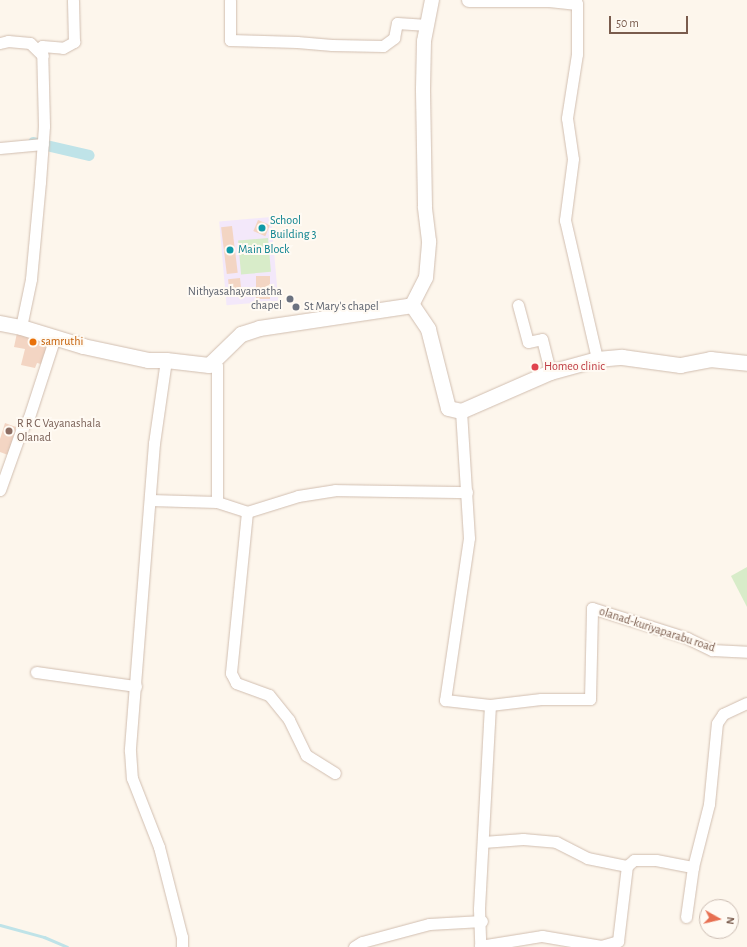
<!DOCTYPE html>
<style>
body{margin:0}
#map{position:relative;width:747px;height:947px;overflow:hidden;background:#fdf6ec;font-family:"Alegreya Sans",sans-serif}
div>[style]{position:absolute}
.education>*{inset:0;background:#f3e8fa;transform-origin:0 0}
.green>*{inset:0;background:#d8ecc9;transform-origin:0 0}
.stream>*{height:3px;margin:-1.5px;padding:0 1.5px;transform-origin:1.5px;border-radius:1.5px;background:#bfe3e8}
.canal>*{height:11px;margin:-5.5px;padding:0 5.5px;transform-origin:5.5px;border-radius:5.5px;background:#bfe3e8}
.building>*{inset:0;background:#f3d5c3;transform-origin:0 0}
.roads{filter:drop-shadow(0 0 1px #d1beb0) drop-shadow(0 0 1px #d1beb0)}
.minor>*{height:11px;margin:-5.5px;padding:0 5.5px;transform-origin:5.5px;border-radius:5.5px;background:#fff}
.tertiary>*{height:14px;margin:-7px;padding:0 7px;transform-origin:7px;border-radius:7px;background:#fff}
.secondary>*{height:15px;margin:-7.5px;padding:0 7.5px;transform-origin:7.5px;border-radius:7.5px;background:#fff}
.dots>*{width:11px;height:11px;translate:-50% -50%;box-sizing:border-box;border:2px solid #fffaf3;border-radius:50%}
span{translate:-50% -50%;white-space:nowrap;text-align:center;line-height:1.15;-webkit-text-stroke:4px #fffaf3;paint-order:stroke}
.culture-label{font-size:12px;color:#0d838f}
.left{translate:0 -50%;text-align:left}
.worship-label{font-size:12px;color:#5b616d}
.right{translate:-100% -50%;text-align:right}
.food-label{font-size:12px;color:#c56008}
.health-label{font-size:12px;color:#be3a42}
.education-label{font-size:12px;color:#785e54}
.street-label{font-size:12px;color:#7a5c4d}
.north{position:absolute;left:699px;top:899px;width:40px;height:40px;box-sizing:border-box;background:#fffaf3;border:1px solid #cabbb1;border-radius:50%;rotate:98deg;font-size:11px;font-weight:700;line-height:16px;text-align:center;color:#7a5c4d}
.north::after{content:'';display:block;margin:auto;width:14px;height:18px;background:#e76f51;clip-path:polygon(50% 0,100% 100%,50% 72%,0 100%)}
.scale{position:absolute;left:609px;top:16px;width:79px;height:18px;box-sizing:border-box;border:2px solid #7a5c4d;border-top:0;padding-left:5px;font-size:12px;line-height:14px;white-space:nowrap;color:#7a5c4d;-webkit-text-stroke:3px #fffaf3;paint-order:stroke}
</style>
<div id="map">
<div class="education">
<i style="left:271px;top:217px;width:84px;height:52px;rotate:85deg"></i>
</div>
<div class="green">
<i style="left:268px;top:238px;width:34px;height:30px;rotate:85deg"></i>
<i style="clip-path:polygon(747px 567px,747px 607px,731px 576px)"></i>
</div>
<div class="stream">
<i style="left:0;top:925px;width:46px;rotate:15.3deg"></i>
<i style="left:44px;top:937px;width:25px;rotate:23deg"></i>
</div>
<div class="canal">
<i style="left:33px;top:142px;width:57px;rotate:13.1deg"></i>
</div>
<div class="building">
<i style="left:258px;top:220px;width:13px;height:12px;rotate:23deg"></i>
<i style="left:232px;top:226px;width:47px;height:11px;rotate:83deg"></i>
<i style="left:256px;top:276px;width:14px;height:23px"></i>
<i style="left:240px;top:278px;width:10px;height:12px;rotate:84deg"></i>
<i style="clip-path:polygon(17px 333px,47px 340px,46px 343px,50px 344px,47px 355px,44px 354px,41px 364px,37px 363px,35px 368px,21px 365px,25px 349px,14px 347px)"></i>
<i style="clip-path:polygon(5px 423px,16px 427px,8px 455px,0 452px,0 439px)"></i>
</div>
<div class="roads">
<div class="minor">
<i style="left:230px;top:0;width:40px;rotate:90deg"></i>
<i style="left:230px;top:40px;width:67px;rotate:1.7deg"></i>
<i style="left:297px;top:42px;width:35px;rotate:5deg"></i>
<i style="left:332px;top:45px;width:51px;rotate:1.1deg"></i>
<i style="left:383px;top:46px;width:14px;rotate:-36deg"></i>
<i style="left:394px;top:38px;width:15px;rotate:-79deg"></i>
<i style="left:397px;top:23px;width:30px;rotate:4deg"></i>
<i style="left:504px;top:1px;width:45px"></i>
<i style="left:549px;top:1px;width:28px;rotate:6deg"></i>
<i style="left:577px;top:4px;width:4px;rotate:-104deg"></i>
<i style="left:577px;top:4px;width:50px;rotate:90deg"></i>
<i style="left:577px;top:54px;width:65px;rotate:98.9deg"></i>
<i style="left:567px;top:118px;width:41px;rotate:81.7deg"></i>
<i style="left:573px;top:159px;width:62px;rotate:97.5deg"></i>
<i style="left:565px;top:220px;width:143px;rotate:77deg"></i>
<i style="left:0;top:43px;width:8px;rotate:-14deg"></i>
<i style="left:8px;top:41px;width:22px;rotate:5deg"></i>
<i style="left:30px;top:43px;width:18px;rotate:45deg"></i>
<i style="left:0;top:148px;width:43px;rotate:-5.3deg"></i>
<i style="left:518px;top:305px;width:38px;rotate:75deg"></i>
<i style="left:528px;top:342px;width:14px;rotate:-12deg"></i>
<i style="left:542px;top:339px;width:34px;rotate:76deg"></i>
<i style="left:21px;top:327px;width:49px;rotate:-78.2deg"></i>
<i style="left:31px;top:279px;width:97px;rotate:-84.7deg"></i>
<i style="left:40px;top:182px;width:56px;rotate:-85.9deg"></i>
<i style="left:44px;top:126px;width:80px;rotate:-91.4deg"></i>
<i style="left:42px;top:46px;width:21px;rotate:5deg"></i>
<i style="left:63px;top:48px;width:13px;rotate:-29deg"></i>
<i style="left:74px;top:42px;width:42px;rotate:-91.4deg"></i>
<i style="left:166px;top:360px;width:84px;rotate:98.2deg"></i>
<i style="left:154px;top:443px;width:309px;rotate:94.5deg"></i>
<i style="left:130px;top:751px;width:27px;rotate:86deg"></i>
<i style="left:132px;top:778px;width:74px;rotate:68.6deg"></i>
<i style="left:159px;top:847px;width:93px;rotate:75.7deg"></i>
<i style="left:182px;top:937px;width:10px;rotate:90deg"></i>
<i style="left:209px;top:365px;width:8px;rotate:7deg"></i>
<i style="left:217px;top:366px;width:136px;rotate:90deg"></i>
<i style="left:461px;top:411px;width:127px;rotate:86.4deg"></i>
<i style="left:469px;top:538px;width:164px;rotate:98.4deg"></i>
<i style="left:445px;top:700px;width:45px;rotate:6.3deg"></i>
<i style="left:490px;top:705px;width:204px;rotate:93.1deg"></i>
<i style="left:479px;top:909px;width:38px;rotate:88deg"></i>
<i style="left:0;top:490px;width:63px;rotate:-70.4deg"></i>
<i style="left:21px;top:431px;width:16px;rotate:-60deg"></i>
<i style="left:29px;top:417px;width:84px;rotate:-72deg"></i>
<i style="left:150px;top:500px;width:67px;rotate:1.7deg"></i>
<i style="left:217px;top:502px;width:32px;rotate:18deg"></i>
<i style="left:247px;top:512px;width:53px;rotate:-17.4deg"></i>
<i style="left:298px;top:496px;width:37px;rotate:-9deg"></i>
<i style="left:335px;top:490px;width:132px;rotate:0.9deg"></i>
<i style="left:247px;top:512px;width:162px;rotate:95.7deg"></i>
<i style="left:231px;top:673px;width:11px;rotate:63deg"></i>
<i style="left:236px;top:683px;width:35px;rotate:20deg"></i>
<i style="left:269px;top:695px;width:32px;rotate:51deg"></i>
<i style="left:289px;top:720px;width:39px;rotate:64deg"></i>
<i style="left:306px;top:755px;width:34px;rotate:32deg"></i>
<i style="left:36px;top:672px;width:101px;rotate:8deg"></i>
<i style="left:490px;top:705px;width:51px;rotate:-6.7deg"></i>
<i style="left:541px;top:699px;width:49px"></i>
<i style="left:590px;top:699px;width:91px;rotate:-88.7deg"></i>
<i style="left:592px;top:608px;width:100px;rotate:17.5deg"></i>
<i style="left:687px;top:638px;width:28px;rotate:26deg"></i>
<i style="left:712px;top:650px;width:35px;rotate:3deg"></i>
<i style="left:483px;top:842px;width:40px;rotate:-4.3deg"></i>
<i style="left:523px;top:839px;width:33px;rotate:5deg"></i>
<i style="left:556px;top:842px;width:35px;rotate:27deg"></i>
<i style="left:587px;top:858px;width:41px;rotate:11.3deg"></i>
<i style="left:686px;top:917px;width:50px;rotate:-82deg"></i>
<i style="left:480px;top:946px;width:63px;rotate:-9.2deg"></i>
<i style="left:542px;top:936px;width:60px;rotate:9.6deg"></i>
<i style="left:601px;top:946px;width:18px;rotate:-16deg"></i>
<i style="left:618px;top:941px;width:76px;rotate:-83.2deg"></i>
<i style="left:627px;top:866px;width:9px;rotate:-41deg"></i>
<i style="left:634px;top:860px;width:22px"></i>
<i style="left:656px;top:860px;width:38px;rotate:11deg"></i>
<i style="left:693px;top:867px;width:65px;rotate:-75.7deg"></i>
<i style="left:709px;top:804px;width:81px;rotate:-84.4deg"></i>
<i style="left:717px;top:723px;width:11px;rotate:-56deg"></i>
<i style="left:723px;top:714px;width:26px;rotate:-25deg"></i>
<i style="left:354px;top:947px;width:9px;rotate:-32deg"></i>
<i style="left:362px;top:942px;width:69px;rotate:-15deg"></i>
<i style="left:429px;top:924px;width:53px;rotate:-3.2deg"></i>
</div>
<div class="tertiary">
<i style="left:469px;top:0;width:35px"></i>
<i style="left:412px;top:305px;width:30px;rotate:-63deg"></i>
<i style="left:426px;top:278px;width:37px;rotate:-85deg"></i>
<i style="left:429px;top:241px;width:35px;rotate:-97deg"></i>
<i style="left:425px;top:206px;width:117px;rotate:-91deg"></i>
<i style="left:423px;top:89px;width:48px;rotate:-88.8deg"></i>
<i style="left:424px;top:41px;width:42px;rotate:-79deg"></i>
</div>
<div class="secondary">
<i style="left:0;top:323px;width:21px;rotate:11deg"></i>
<i style="left:21px;top:327px;width:65px;rotate:17deg"></i>
<i style="left:83px;top:346px;width:66px;rotate:12.2deg"></i>
<i style="left:148px;top:360px;width:18px"></i>
<i style="left:166px;top:360px;width:43px;rotate:6.6deg"></i>
<i style="left:209px;top:365px;width:45px;rotate:-44.1deg"></i>
<i style="left:241px;top:334px;width:19px;rotate:-18deg"></i>
<i style="left:259px;top:328px;width:155px;rotate:-8.5deg"></i>
<i style="left:412px;top:305px;width:29px;rotate:56deg"></i>
<i style="left:428px;top:329px;width:81px;rotate:75.8deg"></i>
<i style="left:448px;top:408px;width:13px;rotate:13deg"></i>
<i style="left:461px;top:411px;width:97px;rotate:-23.7deg"></i>
<i style="left:550px;top:372px;width:49px;rotate:-15.5deg"></i>
<i style="left:597px;top:359px;width:25px;rotate:-5deg"></i>
<i style="left:622px;top:357px;width:59px;rotate:7.9deg"></i>
<i style="left:680px;top:365px;width:31px;rotate:-11deg"></i>
<i style="left:710px;top:359px;width:37px;rotate:6deg"></i>
</div>
</div>
<div class="dots">
<i style="left:262px;top:228px;background:#0f9aa8"></i>
<i style="left:230px;top:250px;background:#0f9aa8"></i>
<i style="left:290px;top:299px;background:#6b7280"></i>
<i style="left:296px;top:307px;background:#6b7280"></i>
<i style="left:33px;top:342px;background:#e8710a"></i>
<i style="left:535px;top:367px;background:#e0444e"></i>
<i style="left:9px;top:431px;background:#8d6e63"></i>
</div>
<div class="culture-label">
<span class="left" style="left:270px;top:228px">School<br>Building 3</span>
<span class="left" style="left:238px;top:250px">Main Block</span>
</div>
<div class="worship-label">
<span class="right" style="left:282px;top:299px">Nithyasahayamatha<br>chapel</span>
<span class="left" style="left:304px;top:307px">St Mary's chapel</span>
</div>
<div class="food-label">
<span class="left" style="left:41px;top:342px">samruthi</span>
</div>
<div class="health-label">
<span class="left" style="left:544px;top:367px">Homeo clinic</span>
</div>
<div class="education-label">
<span class="left" style="left:17px;top:431px">R R C Vayanashala<br>Olanad</span>
</div>
<div class="street-label">
<span style="left:657px;top:630px;rotate:18deg">olanad-kuriyaparabu road</span>
</div>
<div class="north">N</div>
<div class="scale">50 m</div>
</div>
